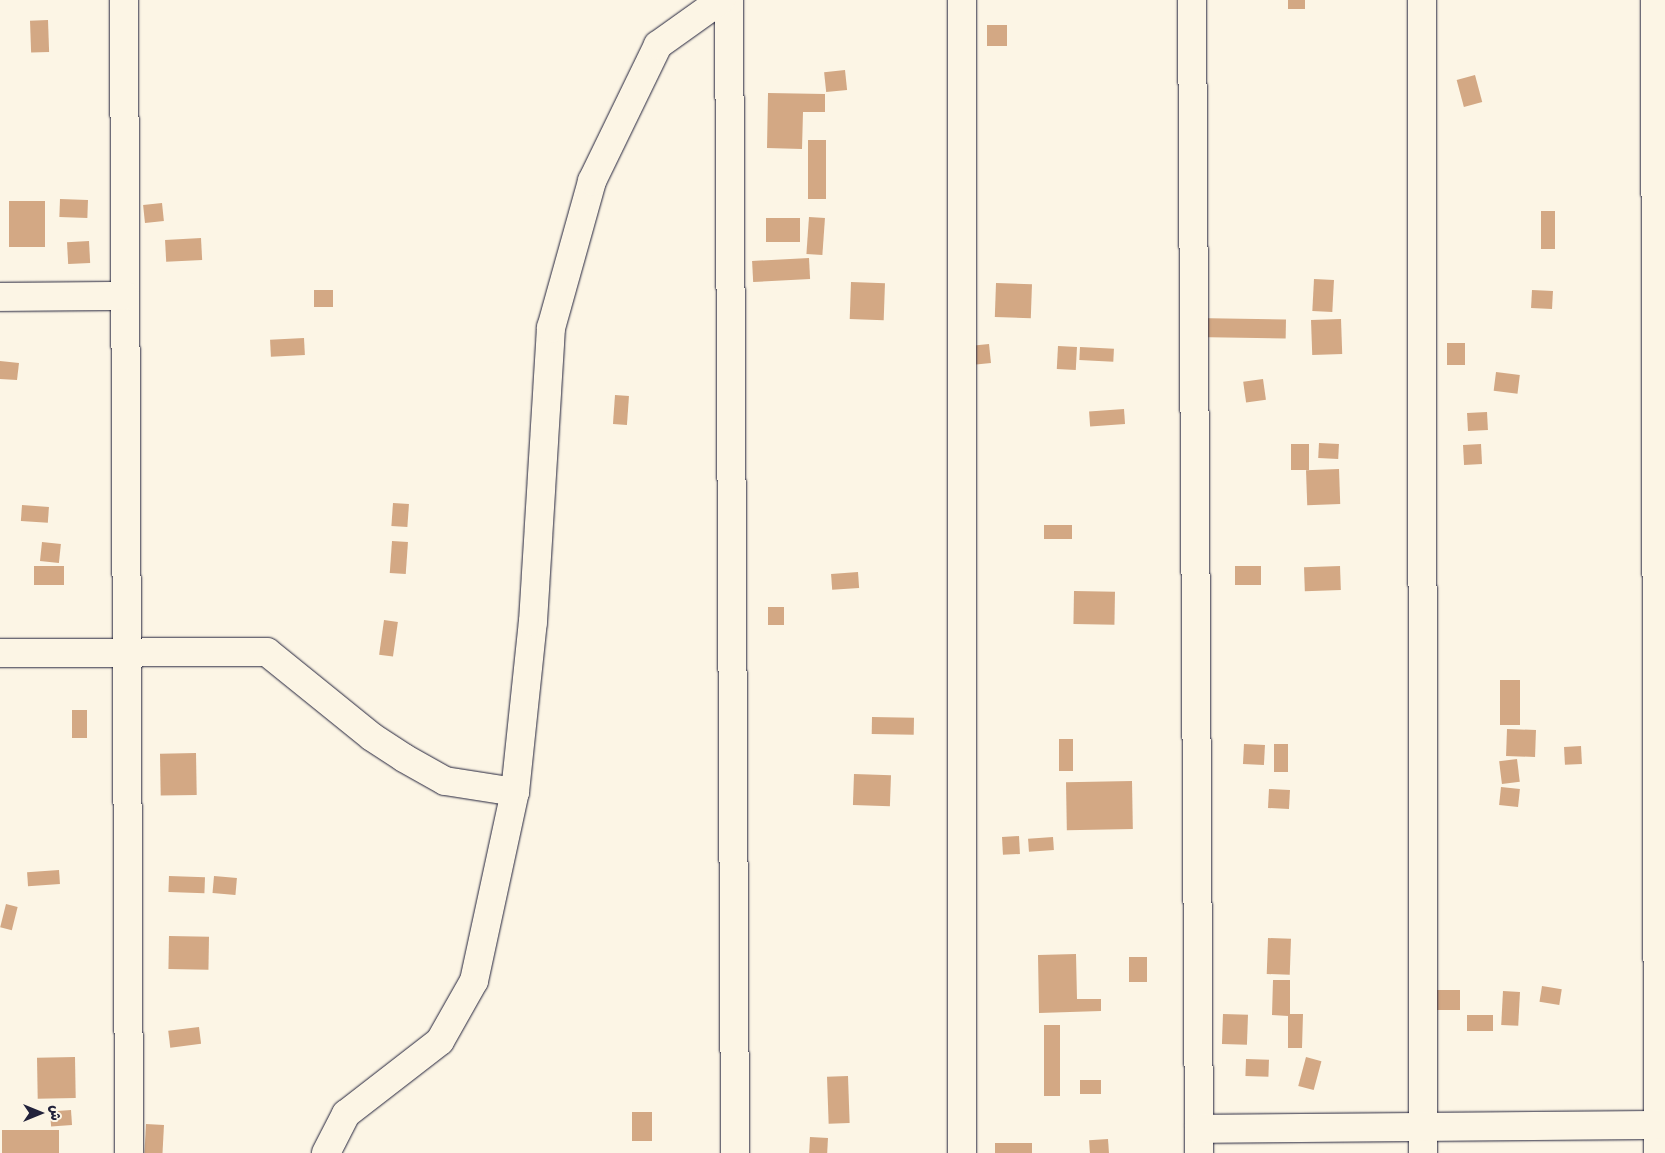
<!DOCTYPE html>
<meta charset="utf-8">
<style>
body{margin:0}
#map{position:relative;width:1665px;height:1153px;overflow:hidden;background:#fcf5e5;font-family:"Comic Neue","Playpen Sans Arabic",sans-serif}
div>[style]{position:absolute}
.building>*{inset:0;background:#d3a884;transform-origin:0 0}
.roads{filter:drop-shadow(0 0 1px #22223b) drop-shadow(0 0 1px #22223b)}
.minor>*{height:28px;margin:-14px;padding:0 14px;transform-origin:14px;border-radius:14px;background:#fcf5e5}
span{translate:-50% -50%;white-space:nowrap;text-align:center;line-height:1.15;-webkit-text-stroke:4.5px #fcf5e5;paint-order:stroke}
.north{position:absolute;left:15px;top:1088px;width:50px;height:50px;-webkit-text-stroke:4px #fcf5e5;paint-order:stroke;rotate:90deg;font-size:14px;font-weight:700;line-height:20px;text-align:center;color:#22223b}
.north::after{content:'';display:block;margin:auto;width:18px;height:22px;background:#22223b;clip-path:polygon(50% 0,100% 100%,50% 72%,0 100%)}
</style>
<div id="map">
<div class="building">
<i style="left:1288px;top:0;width:17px;height:9px"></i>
<i style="left:48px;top:20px;width:32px;height:18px;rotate:88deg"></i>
<i style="left:987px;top:25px;width:20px;height:21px"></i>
<i style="left:845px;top:70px;width:20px;height:21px;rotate:84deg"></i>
<i style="left:1475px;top:75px;width:28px;height:19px;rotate:75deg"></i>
<i style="clip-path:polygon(768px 93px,825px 94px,825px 112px,803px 112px,802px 149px,767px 148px)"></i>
<i style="left:808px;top:140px;width:18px;height:59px"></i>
<i style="left:60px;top:199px;width:28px;height:18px;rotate:2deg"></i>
<i style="left:9px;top:201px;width:36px;height:46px"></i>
<i style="left:162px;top:203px;width:18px;height:19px;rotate:84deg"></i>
<i style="left:1541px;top:211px;width:14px;height:38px"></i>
<i style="left:809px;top:217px;width:16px;height:37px;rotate:4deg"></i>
<i style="left:766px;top:218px;width:34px;height:24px"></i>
<i style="left:201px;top:238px;width:22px;height:36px;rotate:87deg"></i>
<i style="left:89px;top:241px;width:22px;height:22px;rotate:87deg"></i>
<i style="left:809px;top:258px;width:21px;height:57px;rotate:87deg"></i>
<i style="left:1314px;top:279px;width:20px;height:32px;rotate:3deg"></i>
<i style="left:851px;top:282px;width:34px;height:37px;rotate:2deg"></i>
<i style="left:996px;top:283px;width:36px;height:34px;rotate:2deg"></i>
<i style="left:314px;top:290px;width:19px;height:17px"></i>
<i style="left:1532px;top:290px;width:21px;height:18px;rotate:3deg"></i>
<i style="left:1195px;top:318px;width:91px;height:19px;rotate:1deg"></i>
<i style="left:1341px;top:319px;width:35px;height:30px;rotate:88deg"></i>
<i style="left:304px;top:338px;width:17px;height:34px;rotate:87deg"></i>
<i style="left:1447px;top:343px;width:18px;height:22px"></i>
<i style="left:989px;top:344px;width:19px;height:20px;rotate:84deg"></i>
<i style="left:1058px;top:346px;width:19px;height:23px;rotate:3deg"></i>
<i style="left:1080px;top:347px;width:34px;height:13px;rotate:3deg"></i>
<i style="clip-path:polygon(0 361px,19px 363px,17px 380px,0 379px)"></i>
<i style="left:1496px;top:372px;width:24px;height:19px;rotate:7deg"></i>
<i style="left:1263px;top:379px;width:21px;height:20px;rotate:82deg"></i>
<i style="left:615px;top:395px;width:14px;height:29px;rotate:4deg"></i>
<i style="left:1124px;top:409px;width:15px;height:35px;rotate:86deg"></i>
<i style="left:1487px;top:412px;width:18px;height:20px;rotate:87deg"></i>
<i style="left:1319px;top:443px;width:20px;height:15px;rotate:3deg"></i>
<i style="left:1291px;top:444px;width:18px;height:26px"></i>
<i style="left:1481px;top:444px;width:20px;height:18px;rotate:87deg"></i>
<i style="left:1339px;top:469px;width:35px;height:33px;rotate:88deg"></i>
<i style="left:393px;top:503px;width:16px;height:23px;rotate:4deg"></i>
<i style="left:22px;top:505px;width:27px;height:16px;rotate:4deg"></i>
<i style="left:1072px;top:525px;width:14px;height:28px;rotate:90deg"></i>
<i style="left:392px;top:541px;width:16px;height:32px;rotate:4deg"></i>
<i style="left:42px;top:542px;width:19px;height:19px;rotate:6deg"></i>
<i style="left:64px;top:566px;width:19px;height:30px;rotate:90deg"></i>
<i style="left:1235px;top:566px;width:26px;height:19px"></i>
<i style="left:1340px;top:566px;width:24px;height:36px;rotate:88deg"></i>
<i style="left:858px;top:572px;width:16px;height:27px;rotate:86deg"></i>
<i style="left:1074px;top:591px;width:41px;height:33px;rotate:1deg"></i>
<i style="left:768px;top:607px;width:16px;height:18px"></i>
<i style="left:384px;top:620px;width:14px;height:35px;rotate:8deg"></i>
<i style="left:1500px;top:680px;width:20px;height:45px"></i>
<i style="left:72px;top:710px;width:15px;height:28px"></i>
<i style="left:872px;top:717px;width:42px;height:17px;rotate:1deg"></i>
<i style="left:1507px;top:729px;width:29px;height:27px;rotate:2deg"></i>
<i style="left:1059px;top:739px;width:14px;height:32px"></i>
<i style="left:1244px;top:744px;width:21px;height:20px;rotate:3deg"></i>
<i style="left:1274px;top:744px;width:14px;height:28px"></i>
<i style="left:1581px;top:746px;width:18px;height:17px;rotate:87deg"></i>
<i style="left:196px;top:753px;width:42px;height:36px;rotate:89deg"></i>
<i style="left:1517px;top:759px;width:23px;height:18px;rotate:83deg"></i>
<i style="left:854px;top:774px;width:37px;height:31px;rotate:2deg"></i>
<i style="left:1132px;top:781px;width:48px;height:66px;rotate:89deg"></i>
<i style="left:1501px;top:787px;width:19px;height:18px;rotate:6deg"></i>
<i style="left:1269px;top:789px;width:21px;height:19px;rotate:3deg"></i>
<i style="left:1019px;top:836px;width:18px;height:17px;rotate:87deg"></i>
<i style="left:1053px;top:837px;width:13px;height:25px;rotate:86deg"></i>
<i style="left:59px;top:870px;width:14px;height:32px;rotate:86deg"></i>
<i style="left:169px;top:876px;width:36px;height:16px;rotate:2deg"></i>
<i style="left:214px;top:876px;width:23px;height:17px;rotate:5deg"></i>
<i style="left:6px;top:904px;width:12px;height:24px;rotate:14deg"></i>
<i style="left:169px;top:936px;width:40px;height:33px;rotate:1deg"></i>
<i style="left:1268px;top:938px;width:23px;height:36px;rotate:2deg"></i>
<i style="clip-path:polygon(1076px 954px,1077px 999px,1101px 999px,1101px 1011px,1039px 1013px,1038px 955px)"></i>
<i style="left:1129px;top:957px;width:18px;height:25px"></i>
<i style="clip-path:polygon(1273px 980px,1290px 980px,1290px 1014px,1303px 1014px,1302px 1048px,1288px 1048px,1288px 1016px,1272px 1015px)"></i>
<i style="left:1542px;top:986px;width:20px;height:16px;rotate:9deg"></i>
<i style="left:1435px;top:990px;width:25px;height:20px"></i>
<i style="left:1503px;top:991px;width:17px;height:34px;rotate:3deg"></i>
<i style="left:1223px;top:1014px;width:25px;height:30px;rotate:2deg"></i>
<i style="left:1493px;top:1015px;width:16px;height:26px;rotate:90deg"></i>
<i style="left:1044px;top:1025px;width:16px;height:71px"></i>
<i style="left:199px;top:1027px;width:17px;height:31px;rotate:83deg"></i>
<i style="left:75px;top:1057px;width:41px;height:38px;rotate:89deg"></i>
<i style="left:1306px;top:1057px;width:16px;height:30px;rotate:15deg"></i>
<i style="left:1246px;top:1059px;width:23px;height:17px;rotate:2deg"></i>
<i style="left:848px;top:1076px;width:47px;height:21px;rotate:88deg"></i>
<i style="left:1101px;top:1080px;width:14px;height:21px;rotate:90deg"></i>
<i style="left:71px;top:1110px;width:15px;height:21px;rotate:86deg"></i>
<i style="left:632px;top:1112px;width:20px;height:29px"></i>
<i style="left:146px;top:1124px;width:18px;height:29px;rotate:3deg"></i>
<i style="left:59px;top:1130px;width:23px;height:57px;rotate:90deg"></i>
<i style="left:810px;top:1137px;width:18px;height:16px;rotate:3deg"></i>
<i style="left:1108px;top:1139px;width:14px;height:19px;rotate:86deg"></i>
<i style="left:1032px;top:1143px;width:10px;height:37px;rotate:90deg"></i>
</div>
<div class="roads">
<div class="minor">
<i style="left:124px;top:0;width:1153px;rotate:89.75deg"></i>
<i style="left:729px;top:0;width:1153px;rotate:89.7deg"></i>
<i style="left:962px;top:0;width:1153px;rotate:90deg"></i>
<i style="left:1192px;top:0;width:1153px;rotate:89.65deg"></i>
<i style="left:1422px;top:0;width:1153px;rotate:89.95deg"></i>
<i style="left:1655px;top:0;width:1153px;rotate:89.85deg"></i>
<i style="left:0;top:297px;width:125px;rotate:-0.5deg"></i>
<i style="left:0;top:653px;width:267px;rotate:-0.2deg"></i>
<i style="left:267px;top:652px;width:135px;rotate:39deg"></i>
<i style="left:372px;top:737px;width:38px;rotate:33deg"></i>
<i style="left:404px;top:758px;width:47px;rotate:29.3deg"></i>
<i style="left:445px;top:781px;width:71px;rotate:8.9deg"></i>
<i style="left:1199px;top:1129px;width:466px;rotate:-0.5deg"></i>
<i style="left:326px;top:1153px;width:44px;rotate:-62.9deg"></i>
<i style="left:346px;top:1114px;width:119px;rotate:-37.8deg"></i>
<i style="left:440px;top:1041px;width:69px;rotate:-60.5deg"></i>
<i style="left:474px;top:981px;width:193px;rotate:-77.8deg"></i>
<i style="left:515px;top:792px;width:171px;rotate:-84deg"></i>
<i style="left:533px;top:622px;width:295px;rotate:-86.5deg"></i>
<i style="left:551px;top:328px;width:153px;rotate:-74.4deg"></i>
<i style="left:592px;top:181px;width:151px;rotate:-64.1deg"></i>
<i style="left:658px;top:45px;width:77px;rotate:-35.5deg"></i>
</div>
</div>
<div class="north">ش</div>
</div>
